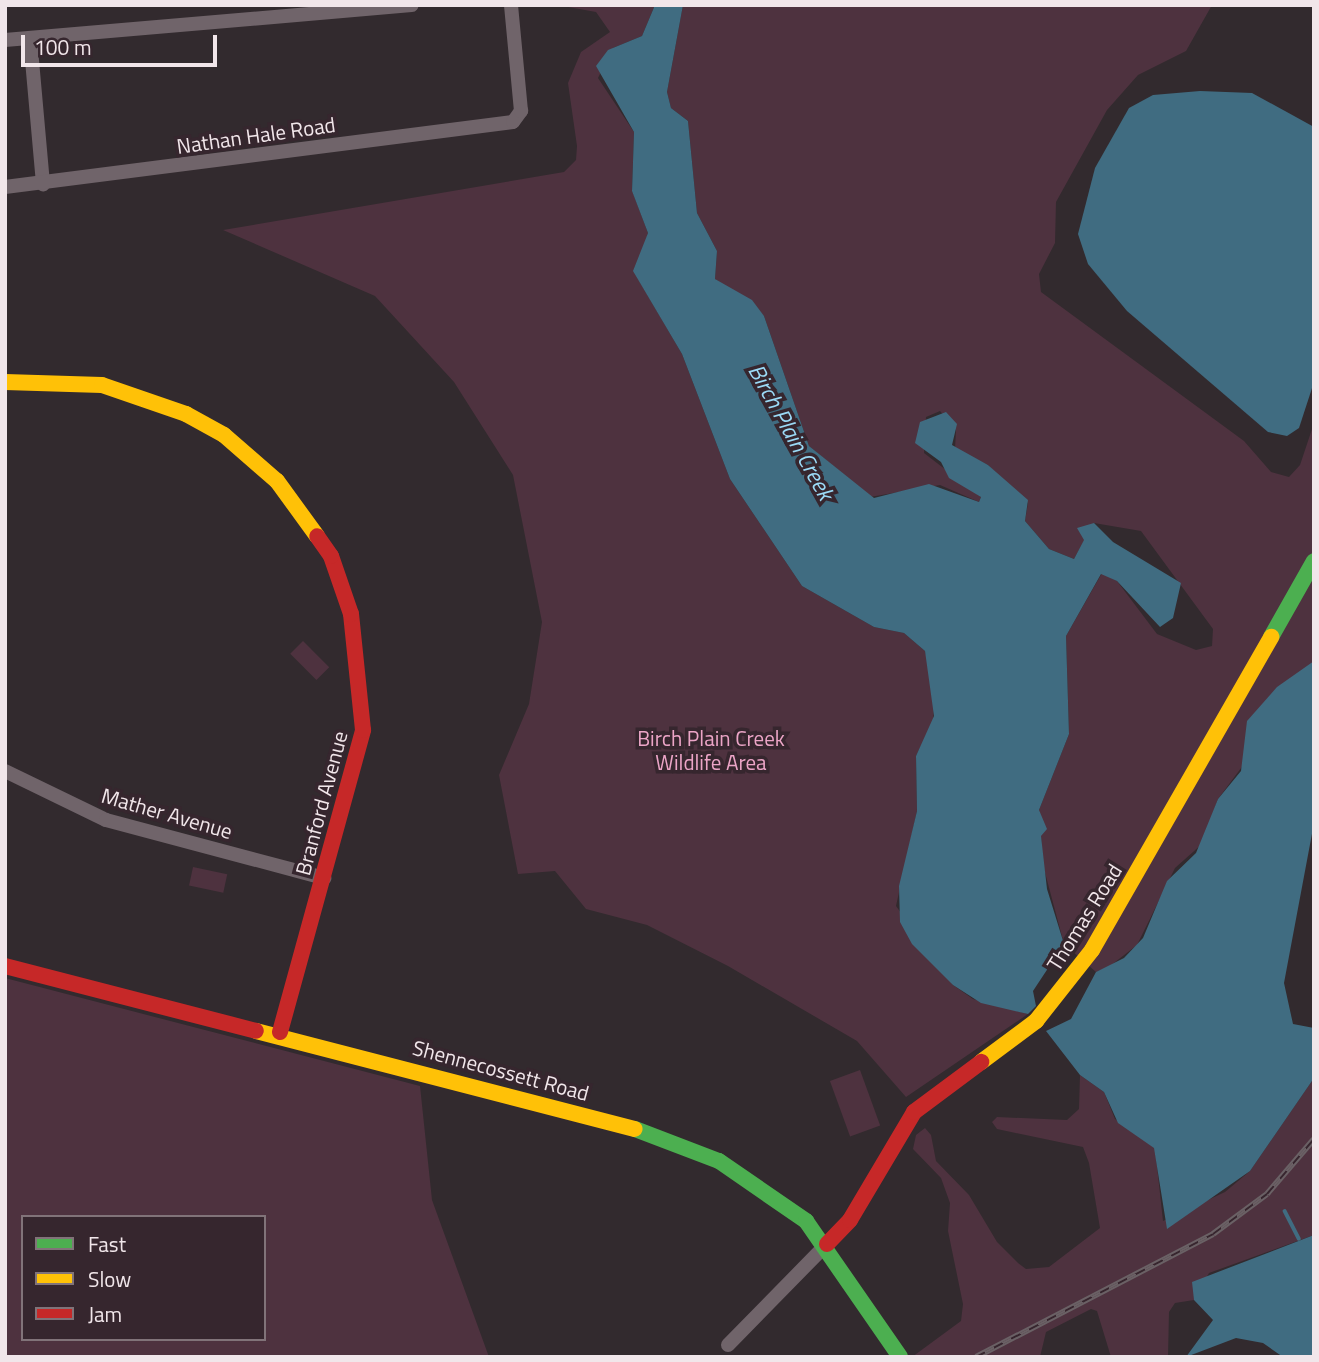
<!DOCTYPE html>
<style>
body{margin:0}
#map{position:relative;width:1319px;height:1362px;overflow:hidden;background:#322a2e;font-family:"Titillium Web",sans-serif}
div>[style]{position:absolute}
.green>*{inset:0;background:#4e323f;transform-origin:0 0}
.water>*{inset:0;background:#406c81}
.stream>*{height:3.5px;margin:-1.75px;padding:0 1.75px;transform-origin:1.75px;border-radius:1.75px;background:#406c81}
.street>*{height:14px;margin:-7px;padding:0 7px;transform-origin:7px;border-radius:7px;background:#70646a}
.fast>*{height:16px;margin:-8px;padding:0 8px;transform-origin:8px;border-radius:8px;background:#4caf50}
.slow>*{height:16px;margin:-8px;padding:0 8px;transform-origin:8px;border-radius:8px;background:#ffc107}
.jam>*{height:16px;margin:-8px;padding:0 8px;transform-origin:8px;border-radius:8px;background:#c62828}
.rail>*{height:6px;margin-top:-3px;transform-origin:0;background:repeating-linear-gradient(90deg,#36262e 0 10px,#6a6165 0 20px);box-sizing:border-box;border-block:2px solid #6a6165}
span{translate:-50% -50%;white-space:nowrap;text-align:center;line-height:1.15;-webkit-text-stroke:7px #36262e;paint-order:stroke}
.street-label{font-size:21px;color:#f1e6ea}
.park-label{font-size:21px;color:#eca5c7}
.water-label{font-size:23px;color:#9bdaf6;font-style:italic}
.frame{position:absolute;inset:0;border:7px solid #f1e6ea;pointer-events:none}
.legend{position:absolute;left:21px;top:1215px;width:245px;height:126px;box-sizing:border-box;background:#36262e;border:2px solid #817379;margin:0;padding:9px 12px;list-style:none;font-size:21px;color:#f1e6ea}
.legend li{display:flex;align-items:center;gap:14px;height:35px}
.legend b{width:35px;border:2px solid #817379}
.scale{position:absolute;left:21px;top:35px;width:196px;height:32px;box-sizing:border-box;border:4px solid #f1e6ea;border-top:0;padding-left:9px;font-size:21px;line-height:24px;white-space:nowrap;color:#f1e6ea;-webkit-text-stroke:5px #36262e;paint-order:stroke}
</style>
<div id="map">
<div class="green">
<i style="clip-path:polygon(557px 5px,655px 5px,642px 36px,613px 48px,598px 78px,634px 132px,632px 190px,648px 233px,637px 277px,682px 354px,730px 479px,802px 586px,874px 627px,904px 633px,925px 651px,935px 690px,933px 722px,916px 756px,917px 811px,896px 906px,953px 985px,973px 999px,1028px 1014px,906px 1097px,857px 1041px,728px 966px,647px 925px,586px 909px,555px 871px,518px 874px,499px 775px,529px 704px,542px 622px,513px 475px,454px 382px,375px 296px,223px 230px,564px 172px,576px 160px,577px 146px,568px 83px,581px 52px,610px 32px,596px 12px)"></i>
<i style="clip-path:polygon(683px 5px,1212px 5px,1186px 51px,1138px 75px,1107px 110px,1056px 202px,1055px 243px,1039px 274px,1041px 292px,1244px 441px,1271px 472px,1289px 477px,1300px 465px,1314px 423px,1314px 661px,1249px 719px,1244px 764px,1218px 799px,1202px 844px,1175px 868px,1137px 945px,1110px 966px,1096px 972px,1064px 944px,1043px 865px,1039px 810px,1069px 734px,1066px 636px,1102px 573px,1117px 581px,1157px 634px,1196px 650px,1212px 646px,1213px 629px,1141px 531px,1094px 523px,1074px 559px,1049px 549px,1025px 521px,1028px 503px,988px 465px,955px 449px,956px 430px,940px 411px,926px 417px,924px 453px,981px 497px,979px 502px,940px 485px,870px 497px,809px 446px,764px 316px,715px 279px,717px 251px,697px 213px,688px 121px,671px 108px,667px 92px)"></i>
<i style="left:303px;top:641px;width:37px;height:18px;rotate:45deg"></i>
<i style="left:193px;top:867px;width:35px;height:19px;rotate:12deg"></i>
<i style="clip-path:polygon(evenodd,5px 978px,420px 1086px,432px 1200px,489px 1357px,5px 1357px,5px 978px,23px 1217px,264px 1217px,264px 1339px,23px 1339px,23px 1217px)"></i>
<i style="left:860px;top:1070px;width:59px;height:32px;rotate:70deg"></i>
<i style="clip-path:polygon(1080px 1075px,1104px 1092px,1115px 1119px,1155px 1148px,1163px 1221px,1225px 1192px,1250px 1171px,1314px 1078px,1314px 1235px,1209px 1273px,1194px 1300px,1175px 1303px,1169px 1312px,1168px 1357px,1111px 1357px,1097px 1311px,1091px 1309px,1046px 1332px,1040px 1357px,912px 1357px,961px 1321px,963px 1304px,948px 1231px,950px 1203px,941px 1178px,913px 1149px,916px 1135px,925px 1128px,931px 1135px,936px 1161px,969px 1195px,997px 1242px,1018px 1263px,1026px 1269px,1049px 1267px,1100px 1228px,1089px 1163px,1083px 1147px,997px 1129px,992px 1122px,997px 1117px,1067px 1120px,1079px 1109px)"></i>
</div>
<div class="water">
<i style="clip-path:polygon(655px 5px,683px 5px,667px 92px,671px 108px,688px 121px,697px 213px,717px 251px,715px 279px,752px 300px,764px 316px,809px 446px,874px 498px,929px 484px,979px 502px,981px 497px,949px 478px,941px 462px,915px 443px,920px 422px,946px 412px,957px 424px,952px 445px,988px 465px,1028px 500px,1025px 521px,1049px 549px,1074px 559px,1084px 540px,1077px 528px,1094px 523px,1113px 542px,1181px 583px,1173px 618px,1160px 627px,1117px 581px,1101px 574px,1066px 636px,1069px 734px,1039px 810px,1047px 829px,1041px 836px,1047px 889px,1064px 944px,1033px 991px,1036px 1006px,1028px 1014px,981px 1003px,953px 985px,912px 944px,900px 922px,899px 886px,917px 811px,916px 756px,934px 716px,925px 651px,904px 633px,874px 627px,802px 586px,730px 479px,682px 354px,633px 271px,648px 233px,632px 191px,634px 132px,596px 66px,608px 50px,642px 36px)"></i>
<i style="clip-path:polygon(1200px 91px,1252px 93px,1314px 127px,1314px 382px,1299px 428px,1287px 436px,1268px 432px,1127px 311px,1088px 264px,1078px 234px,1095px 168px,1129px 108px,1153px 95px)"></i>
<i style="clip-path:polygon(1314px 661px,1314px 823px,1284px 983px,1293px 1024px,1314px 1028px,1314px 1078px,1250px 1171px,1167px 1229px,1154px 1148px,1118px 1123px,1104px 1092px,1080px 1075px,1046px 1031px,1071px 1019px,1096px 972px,1124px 958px,1143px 938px,1167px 881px,1196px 853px,1218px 799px,1241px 771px,1247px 721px,1277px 687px)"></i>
<i style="clip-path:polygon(1314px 1235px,1314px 1357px,1283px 1357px,1263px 1343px,1236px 1338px,1186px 1357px,1213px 1320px,1194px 1300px,1192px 1282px)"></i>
</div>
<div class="stream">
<i style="left:1285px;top:1211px;width:31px;rotate:63deg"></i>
</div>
<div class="street">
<i style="left:30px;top:38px;width:147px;rotate:84.9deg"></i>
<i style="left:5px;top:40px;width:408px;rotate:-4.9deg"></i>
<i style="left:5px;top:187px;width:512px;rotate:-7.29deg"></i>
<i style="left:513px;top:122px;width:14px;rotate:-54deg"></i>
<i style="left:521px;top:111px;width:106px;rotate:-95.4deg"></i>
<i style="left:5px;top:771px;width:112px;rotate:25.9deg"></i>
<i style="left:106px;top:820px;width:226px;rotate:14.9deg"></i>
<i style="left:728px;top:1345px;width:141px;rotate:-45.6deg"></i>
</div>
<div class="fast">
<i style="left:1271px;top:637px;width:87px;rotate:-60.5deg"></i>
<i style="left:635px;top:1129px;width:90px;rotate:20.9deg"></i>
<i style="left:719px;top:1161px;width:106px;rotate:34.6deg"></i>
<i style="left:806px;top:1221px;width:165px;rotate:55.3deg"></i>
</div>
<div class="slow">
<i style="left:5px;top:382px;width:97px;rotate:1.8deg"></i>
<i style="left:102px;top:385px;width:89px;rotate:19deg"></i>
<i style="left:186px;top:414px;width:43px;rotate:28.9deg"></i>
<i style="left:224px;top:435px;width:70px;rotate:41deg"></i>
<i style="left:277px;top:481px;width:68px;rotate:54deg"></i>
<i style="left:256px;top:1031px;width:391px;rotate:14.5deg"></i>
<i style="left:981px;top:1062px;width:69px;rotate:-36.7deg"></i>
<i style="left:1036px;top:1021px;width:90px;rotate:-51.7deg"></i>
<i style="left:1092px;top:950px;width:361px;rotate:-60.2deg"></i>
</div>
<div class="jam">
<i style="left:5px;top:966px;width:259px;rotate:14.5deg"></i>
<i style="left:280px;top:1032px;width:313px;rotate:-74.6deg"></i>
<i style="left:363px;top:730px;width:117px;rotate:-95.9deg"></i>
<i style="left:351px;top:614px;width:61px;rotate:-109deg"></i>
<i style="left:331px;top:556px;width:24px;rotate:-125deg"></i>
<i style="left:827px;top:1244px;width:33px;rotate:-46deg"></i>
<i style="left:850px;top:1220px;width:126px;rotate:-59.3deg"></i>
<i style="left:914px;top:1112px;width:84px;rotate:-36.7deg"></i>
</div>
<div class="rail">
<i style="left:976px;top:1357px;width:267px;rotate:-27.4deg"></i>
<i style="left:1213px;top:1234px;width:67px;rotate:-36.5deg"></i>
<i style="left:1267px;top:1194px;width:72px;rotate:-49.5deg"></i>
</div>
<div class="street-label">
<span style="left:256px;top:135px;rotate:-8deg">Nathan Hale Road</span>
<span style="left:321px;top:803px;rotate:-75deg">Branford Avenue</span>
<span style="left:167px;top:813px;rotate:16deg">Mather Avenue</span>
<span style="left:1084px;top:917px;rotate:-58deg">Thomas Road</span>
<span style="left:501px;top:1070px;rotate:15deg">Shennecossett Road</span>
</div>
<div class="park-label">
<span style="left:711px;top:750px">Birch Plain Creek<br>Wildlife Area</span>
</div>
<div class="water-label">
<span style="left:791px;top:432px;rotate:61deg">Birch Plain Creek</span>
</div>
<div class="frame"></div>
<ul class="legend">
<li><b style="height:9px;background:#4caf50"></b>Fast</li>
<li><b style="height:9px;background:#ffc107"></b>Slow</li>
<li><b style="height:9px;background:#c62828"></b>Jam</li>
</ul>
<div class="scale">100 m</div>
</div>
